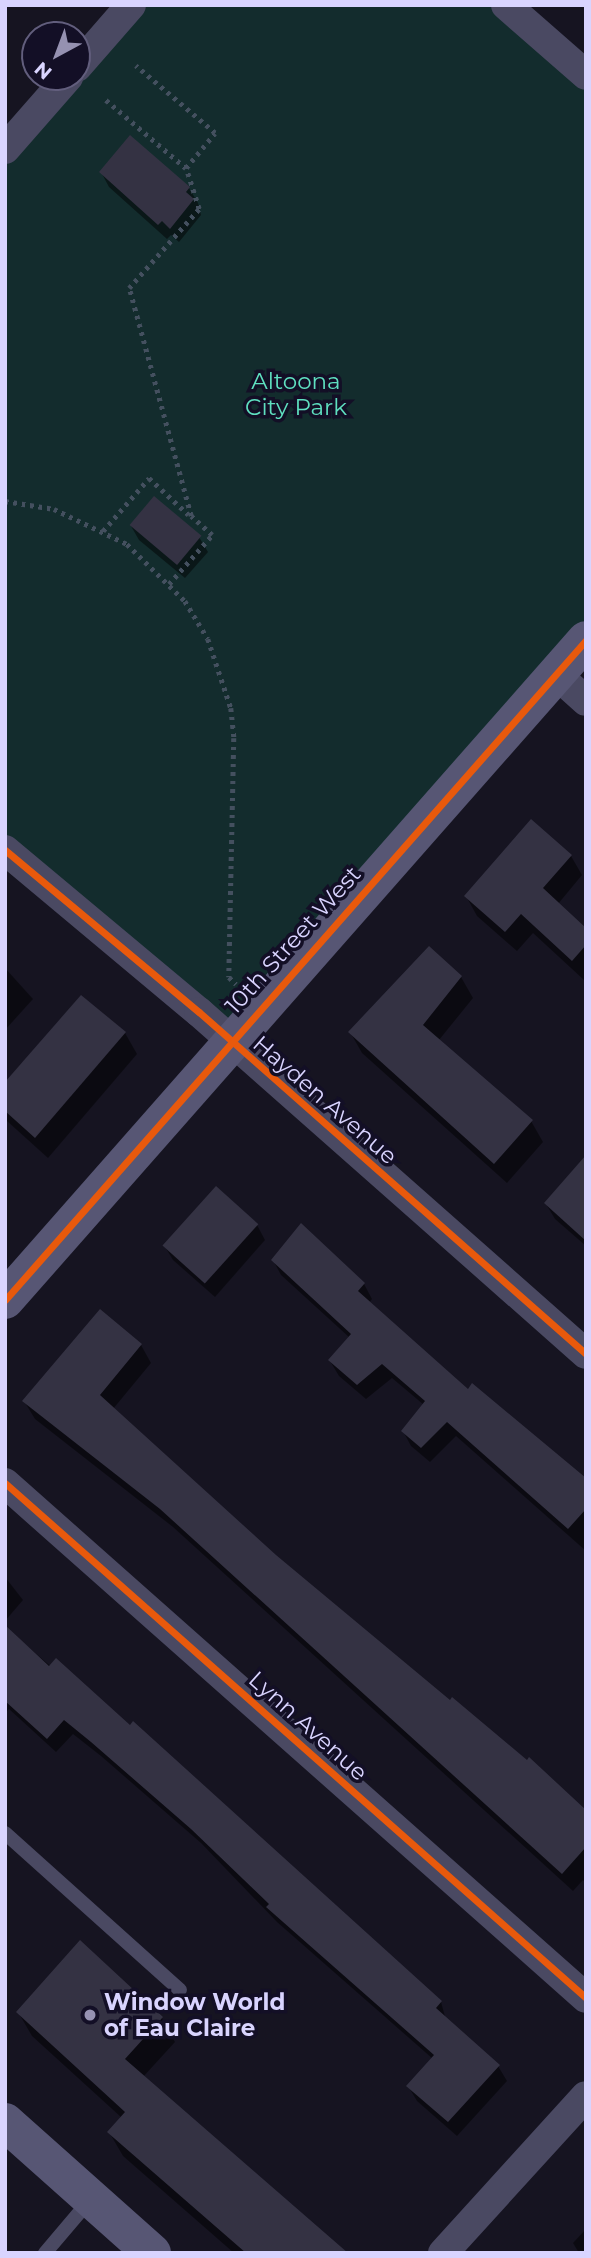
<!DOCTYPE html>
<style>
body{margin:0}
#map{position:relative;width:591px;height:2258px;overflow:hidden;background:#161421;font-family:Montserrat,sans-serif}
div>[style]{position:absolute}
.green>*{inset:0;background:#132c2d}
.shadow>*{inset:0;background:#0007}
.building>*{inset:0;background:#343243;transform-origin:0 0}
.path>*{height:4.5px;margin-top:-2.25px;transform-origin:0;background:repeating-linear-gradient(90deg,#44505f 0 3.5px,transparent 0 8.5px)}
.lane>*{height:14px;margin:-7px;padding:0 7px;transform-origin:7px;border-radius:7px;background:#4a4962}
.street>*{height:30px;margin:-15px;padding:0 15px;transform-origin:15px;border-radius:15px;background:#4a4962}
.secondary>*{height:38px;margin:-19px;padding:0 19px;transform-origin:19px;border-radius:19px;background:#575674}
.cycleway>*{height:7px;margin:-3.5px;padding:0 3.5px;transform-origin:3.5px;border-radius:3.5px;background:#e8590c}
.dots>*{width:19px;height:19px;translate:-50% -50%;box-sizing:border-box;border:4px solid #130f26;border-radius:50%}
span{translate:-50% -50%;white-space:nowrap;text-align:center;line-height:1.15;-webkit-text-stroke:7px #130f26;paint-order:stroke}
.park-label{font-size:23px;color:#5fe0c0}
.street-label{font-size:23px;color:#d9d4ff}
.poi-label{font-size:23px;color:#d9d4ff;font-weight:700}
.left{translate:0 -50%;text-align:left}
.frame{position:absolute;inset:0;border:7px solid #d9d4ff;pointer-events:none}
.north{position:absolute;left:21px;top:21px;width:70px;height:70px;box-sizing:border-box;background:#130f26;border:2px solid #625e7d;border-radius:50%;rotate:221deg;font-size:19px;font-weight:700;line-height:28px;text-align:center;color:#d9d4ff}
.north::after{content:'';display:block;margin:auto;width:24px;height:32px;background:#9591b1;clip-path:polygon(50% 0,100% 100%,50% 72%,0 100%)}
</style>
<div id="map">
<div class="green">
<i style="clip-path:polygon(131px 5px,506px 5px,586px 75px,586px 640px,229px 1041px,5px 850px,5px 149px)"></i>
</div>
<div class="shadow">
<i style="clip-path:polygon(130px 137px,189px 188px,198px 203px,201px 215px,179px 242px,171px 235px,167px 239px,109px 187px,101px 172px)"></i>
<i style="clip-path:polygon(131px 526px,199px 537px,208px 552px,185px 578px,139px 540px)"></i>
<i style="clip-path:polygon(571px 856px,582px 875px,558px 904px,586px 930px,584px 980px,533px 933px,517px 951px,477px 916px,466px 896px)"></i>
<i style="clip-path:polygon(5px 968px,33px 999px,5px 1030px)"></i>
<i style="clip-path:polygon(461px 977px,473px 998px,439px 1040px,531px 1121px,543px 1142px,507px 1183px,362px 1053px,350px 1032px)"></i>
<i style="clip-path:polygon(125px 1033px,137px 1054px,48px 1158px,7px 1121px,5px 1087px)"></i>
<i style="clip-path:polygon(586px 1181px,586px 1246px,555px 1219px,546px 1204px)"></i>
<i style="clip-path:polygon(257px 1225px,265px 1240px,215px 1297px,173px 1260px,164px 1245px)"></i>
<i style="clip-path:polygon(301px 1226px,364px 1284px,372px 1299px,369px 1303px,468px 1391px,473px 1386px,586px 1480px,586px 1551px,456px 1436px,430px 1462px,411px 1446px,403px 1431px,424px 1405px,392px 1378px,366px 1399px,339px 1376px,330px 1361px,350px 1338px,281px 1275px,273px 1260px)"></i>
<i style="clip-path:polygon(100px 1311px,141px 1345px,151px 1363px,113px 1409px,275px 1557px,586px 1813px,586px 1883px,583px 1880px,573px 1891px,173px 1527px,35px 1419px,24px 1401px)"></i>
<i style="clip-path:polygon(5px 1577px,23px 1600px,5px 1621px)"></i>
<i style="clip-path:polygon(5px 1627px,441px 2002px,446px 2020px,498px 2066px,507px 2081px,457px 2136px,417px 2101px,408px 2086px,433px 2059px,277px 1922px,201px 1843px,101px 1756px,73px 1734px,56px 1752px,9px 1709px,5px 1713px)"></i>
<i style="clip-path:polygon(18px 2012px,162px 2018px,175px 2042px,143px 2077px,341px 2253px,234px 2253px,123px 2156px,109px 2132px,122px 2118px,32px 2036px)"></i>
<i style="clip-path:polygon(586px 2229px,586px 2253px,579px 2253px,573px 2243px)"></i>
</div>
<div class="building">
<i style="clip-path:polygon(130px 135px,190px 187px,186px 192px,194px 199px,170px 229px,162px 221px,158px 225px,99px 172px)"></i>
<i style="left:154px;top:496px;width:62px;height:38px;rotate:40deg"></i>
<i style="clip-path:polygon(531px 819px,572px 855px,543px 888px,586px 928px,586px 945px,572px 961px,521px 914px,505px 932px,464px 896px)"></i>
<i style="clip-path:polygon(429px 946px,462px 976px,423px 1025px,533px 1120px,494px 1164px,348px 1032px)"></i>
<i style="clip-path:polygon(81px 995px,126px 1032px,35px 1138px,5px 1111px,5px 1082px)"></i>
<i style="clip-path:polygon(586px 1155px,586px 1241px,544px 1203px)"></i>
<i style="left:216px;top:1186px;width:57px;height:80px;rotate:42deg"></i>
<i style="clip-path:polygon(301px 1223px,365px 1283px,358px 1291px,468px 1389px,472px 1383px,586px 1478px,586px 1509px,568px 1529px,447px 1422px,421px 1448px,401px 1431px,425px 1401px,382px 1364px,357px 1385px,328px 1360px,351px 1334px,271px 1260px)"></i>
<i style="clip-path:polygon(100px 1309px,142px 1344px,100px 1395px,276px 1555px,450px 1700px,452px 1697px,527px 1760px,529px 1757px,586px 1810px,586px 1847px,562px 1874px,160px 1509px,22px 1401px)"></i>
<i style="clip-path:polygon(5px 1625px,49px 1666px,56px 1658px,130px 1725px,133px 1721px,442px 2001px,436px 2008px,500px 2065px,448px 2122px,406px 2086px,434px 2055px,266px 1907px,269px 1904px,191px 1829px,91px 1742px,64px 1720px,47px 1739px,5px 1701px)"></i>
<i style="clip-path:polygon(80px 1940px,163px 2017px,125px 2059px,348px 2253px,246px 2253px,107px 2132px,125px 2112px,16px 2012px)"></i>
</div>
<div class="path">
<i style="left:106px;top:100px;width:105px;rotate:40.4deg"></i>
<i style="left:186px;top:168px;width:45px;rotate:-50.4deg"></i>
<i style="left:215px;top:133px;width:104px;rotate:-139.7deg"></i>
<i style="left:5px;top:501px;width:50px;rotate:9.3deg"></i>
<i style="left:54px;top:509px;width:81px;rotate:25.6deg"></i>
<i style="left:127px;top:544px;width:81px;rotate:44.5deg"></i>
<i style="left:185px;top:601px;width:44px;rotate:58.8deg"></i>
<i style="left:208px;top:639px;width:73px;rotate:71.6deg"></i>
<i style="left:231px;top:708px;width:30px;rotate:84deg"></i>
<i style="left:234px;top:738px;width:239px;rotate:91.2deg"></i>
<i style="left:229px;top:977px;width:10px;rotate:45deg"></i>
<i style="left:103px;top:531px;width:70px;rotate:-49deg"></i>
<i style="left:149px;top:478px;width:54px;rotate:42.8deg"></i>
<i style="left:169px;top:584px;width:65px;rotate:-48.7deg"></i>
<i style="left:212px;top:535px;width:28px;rotate:-138deg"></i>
<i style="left:191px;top:516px;width:236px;rotate:-105.2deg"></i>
<i style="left:129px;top:288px;width:106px;rotate:-48.5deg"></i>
<i style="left:199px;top:209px;width:43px;rotate:-107.6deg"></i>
</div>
<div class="lane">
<i style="left:5px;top:1833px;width:235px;rotate:41.9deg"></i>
<i style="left:45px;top:2253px;width:70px;rotate:-49.7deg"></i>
</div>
<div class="street">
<i style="left:506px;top:5px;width:106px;rotate:41.2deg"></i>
<i style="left:77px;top:67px;width:82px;rotate:-48.9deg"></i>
<i style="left:5px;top:149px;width:96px;rotate:-48.8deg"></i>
<i style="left:556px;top:674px;width:40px;rotate:42deg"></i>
<i style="left:5px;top:850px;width:253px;rotate:39.9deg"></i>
<i style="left:199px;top:1012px;width:516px;rotate:41.47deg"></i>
<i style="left:5px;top:1483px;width:776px;rotate:41.55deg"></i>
<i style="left:443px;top:2253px;width:212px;rotate:-47.7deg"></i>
</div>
<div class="secondary">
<i style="left:5px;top:1300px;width:879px;rotate:-48.64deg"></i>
<i style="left:5px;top:2122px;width:197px;rotate:41.7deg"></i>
</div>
<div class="cycleway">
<i style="left:5px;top:850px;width:253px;rotate:39.9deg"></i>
<i style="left:199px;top:1012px;width:516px;rotate:41.47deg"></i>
<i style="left:5px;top:1300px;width:879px;rotate:-48.64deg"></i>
<i style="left:5px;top:1483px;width:776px;rotate:41.55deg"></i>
</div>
<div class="dots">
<i style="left:90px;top:2015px;background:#9591b1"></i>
</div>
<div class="park-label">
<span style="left:296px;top:394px">Altoona<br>City Park</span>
</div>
<div class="street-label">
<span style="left:293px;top:940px;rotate:-48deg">10th Street West</span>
<span style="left:325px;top:1100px;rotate:41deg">Hayden Avenue</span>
<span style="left:308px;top:1726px;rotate:42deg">Lynn Avenue</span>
</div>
<div class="poi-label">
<span class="left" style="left:104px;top:2015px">Window World<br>of Eau Claire</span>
</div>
<div class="frame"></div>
<div class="north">N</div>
</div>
